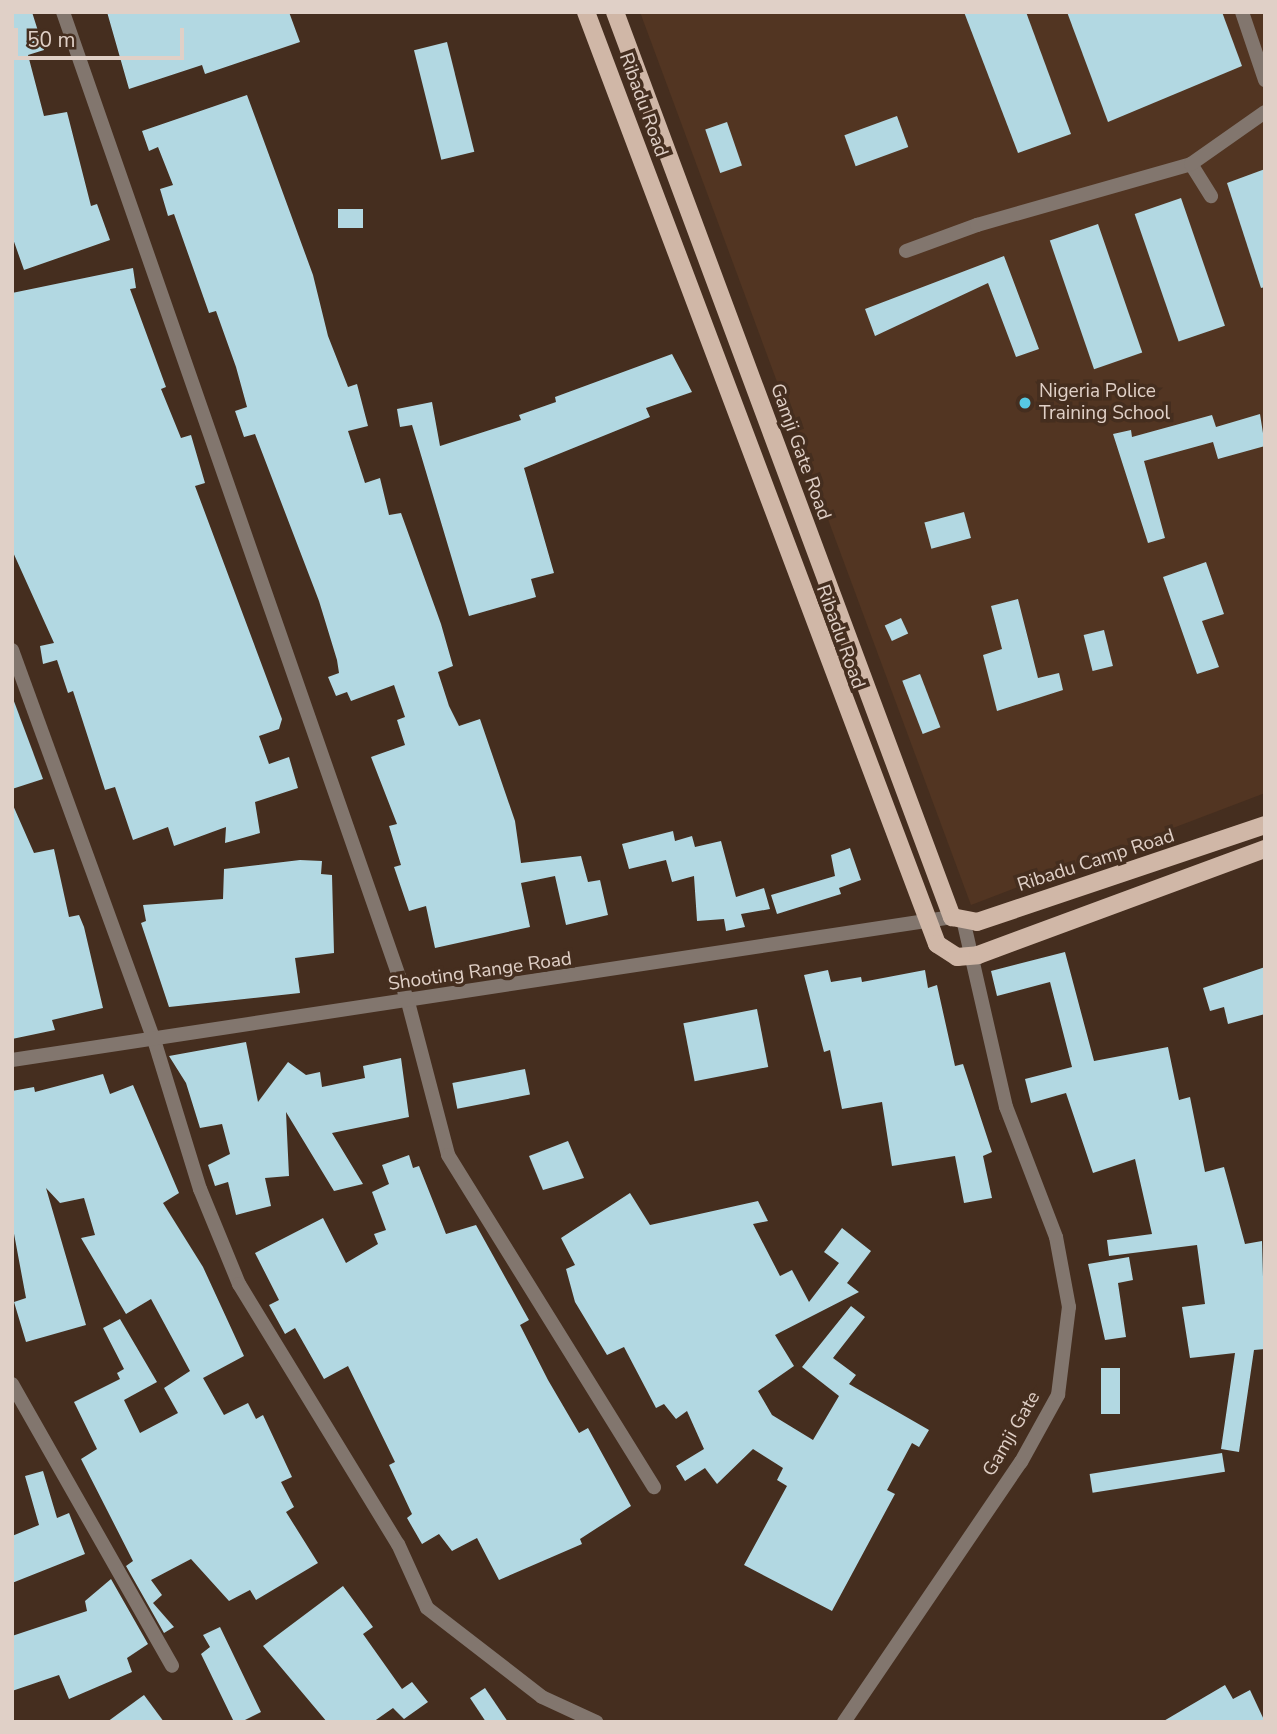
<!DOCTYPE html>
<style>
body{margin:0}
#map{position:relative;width:1277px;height:1734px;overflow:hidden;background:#452e1f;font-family:"Nunito Sans",sans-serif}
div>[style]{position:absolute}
.built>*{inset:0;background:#523522}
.building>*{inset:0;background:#b2d8e2;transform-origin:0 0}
.street>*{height:14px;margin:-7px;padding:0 7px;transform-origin:7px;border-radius:7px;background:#82766e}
.primary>*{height:18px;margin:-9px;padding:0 9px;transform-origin:9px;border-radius:9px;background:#d0b7a7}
.dots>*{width:19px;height:19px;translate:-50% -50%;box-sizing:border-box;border:4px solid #452e1f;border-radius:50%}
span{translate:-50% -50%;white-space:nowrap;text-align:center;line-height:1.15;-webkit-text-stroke:7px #452e1f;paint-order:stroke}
.street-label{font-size:19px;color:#e0d0c7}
.poi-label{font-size:19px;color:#e0d0c7}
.left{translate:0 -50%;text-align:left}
.frame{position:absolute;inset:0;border:14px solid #e0d0c7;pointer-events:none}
.scale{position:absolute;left:14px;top:28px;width:170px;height:32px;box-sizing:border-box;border:4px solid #e0d0c7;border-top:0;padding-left:9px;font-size:21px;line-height:24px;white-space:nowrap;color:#e0d0c7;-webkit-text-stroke:5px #452e1f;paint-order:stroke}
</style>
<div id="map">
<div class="built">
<i style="clip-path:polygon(640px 12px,1265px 12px,1265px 793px,971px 905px)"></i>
</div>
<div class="building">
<i style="clip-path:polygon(12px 12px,32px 12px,44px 50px,28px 55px,44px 116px,67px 112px,91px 206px,97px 204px,110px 240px,24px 270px,12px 236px)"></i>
<i style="clip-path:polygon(107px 12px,289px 12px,300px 42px,205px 74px,202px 65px,129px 89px)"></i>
<i style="clip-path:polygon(964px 12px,1026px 12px,1071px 134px,1018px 153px)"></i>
<i style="clip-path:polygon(1067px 12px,1222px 12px,1242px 66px,1108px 122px)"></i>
<i style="left:447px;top:42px;width:113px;height:34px;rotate:76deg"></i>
<i style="clip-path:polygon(247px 95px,313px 275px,328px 336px,348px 387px,357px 384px,368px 426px,348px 431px,365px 483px,380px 478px,389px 515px,401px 513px,441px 624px,453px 666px,438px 672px,449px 706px,459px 726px,480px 719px,515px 821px,521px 863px,581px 856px,588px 882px,600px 880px,608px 915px,566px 925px,555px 876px,521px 883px,530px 927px,435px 948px,426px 906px,409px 911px,394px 867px,401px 865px,389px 826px,397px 824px,371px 757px,405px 745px,397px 720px,405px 717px,394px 685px,351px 701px,347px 692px,336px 696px,328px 677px,339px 673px,337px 660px,319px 601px,255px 434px,244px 437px,235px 411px,247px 407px,236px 367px,216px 311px,209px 313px,174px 214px,168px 216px,160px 189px,173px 185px,158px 147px,149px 151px,142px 131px)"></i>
<i style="left:897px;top:116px;width:33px;height:56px;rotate:70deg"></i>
<i style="left:727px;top:122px;width:46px;height:23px;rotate:71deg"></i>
<i style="clip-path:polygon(1265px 169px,1265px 287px,1261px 288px,1227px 183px)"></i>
<i style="left:1181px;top:198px;width:135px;height:49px;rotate:71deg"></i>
<i style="left:363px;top:209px;width:19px;height:25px;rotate:90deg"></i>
<i style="left:1098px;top:224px;width:136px;height:51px;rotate:71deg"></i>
<i style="clip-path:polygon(1004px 256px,1039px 349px,1016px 357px,988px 283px,875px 336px,865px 309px)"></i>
<i style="clip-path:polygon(133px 268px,136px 288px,130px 289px,166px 387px,161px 389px,181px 438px,191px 435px,205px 483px,195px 486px,282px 719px,279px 729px,259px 736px,269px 764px,289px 757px,298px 788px,255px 802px,260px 833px,225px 843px,226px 827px,174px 846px,168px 827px,133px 840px,115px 787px,105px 790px,73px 691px,68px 693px,57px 660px,43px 664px,40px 646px,54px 643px,12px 550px,12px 293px)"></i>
<i style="clip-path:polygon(672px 354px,692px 392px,646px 408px,650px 417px,524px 468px,554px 573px,531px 579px,536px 597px,469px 616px,412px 425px,400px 427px,397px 409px,432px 402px,440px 446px,521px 420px,519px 415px,556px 402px,555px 397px)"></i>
<i style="clip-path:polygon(1260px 414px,1265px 446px,1218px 459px,1213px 442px,1144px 461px,1165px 538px,1148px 543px,1113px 434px,1131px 430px,1132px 437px,1212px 415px,1216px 427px)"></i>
<i style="left:964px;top:512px;width:27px;height:41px;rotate:75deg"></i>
<i style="clip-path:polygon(1206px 562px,1224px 614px,1202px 621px,1219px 667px,1197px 674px,1163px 577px)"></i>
<i style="clip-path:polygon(1018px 599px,1038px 678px,1059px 673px,1063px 690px,997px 711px,983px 655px,1002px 649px,991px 606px)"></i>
<i style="left:901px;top:618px;width:17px;height:18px;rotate:65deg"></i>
<i style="left:1104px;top:630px;width:37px;height:21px;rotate:76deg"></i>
<i style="left:920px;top:674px;width:57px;height:19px;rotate:69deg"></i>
<i style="clip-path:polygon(12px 696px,43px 779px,12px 789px)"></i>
<i style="clip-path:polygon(12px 803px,34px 853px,54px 849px,69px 917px,79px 915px,84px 927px,103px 1008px,52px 1020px,55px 1030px,12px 1039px)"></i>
<i style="clip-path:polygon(673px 831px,675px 841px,692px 836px,695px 847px,721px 841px,736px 897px,764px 888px,770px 909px,741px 914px,745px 927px,726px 931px,724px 919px,697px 921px,694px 876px,672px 882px,666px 860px,629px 869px,622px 844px)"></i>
<i style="clip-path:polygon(850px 848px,861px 880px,839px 888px,841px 894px,777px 914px,771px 895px,835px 876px,831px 855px)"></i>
<i style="clip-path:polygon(300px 860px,322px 861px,321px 874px,332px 875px,334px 953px,295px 958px,300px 993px,169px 1007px,141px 923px,146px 921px,143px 905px,223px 899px,224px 869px)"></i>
<i style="clip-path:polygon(1065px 952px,1094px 1061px,1168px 1047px,1179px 1100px,1190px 1097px,1205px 1172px,1224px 1167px,1245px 1244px,1262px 1241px,1265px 1349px,1254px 1350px,1239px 1452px,1221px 1449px,1235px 1353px,1190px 1358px,1182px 1307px,1205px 1304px,1197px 1245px,1109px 1256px,1107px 1240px,1152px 1234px,1135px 1159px,1093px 1173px,1066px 1093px,1031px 1103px,1025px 1079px,1072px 1067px,1050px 982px,997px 996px,991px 971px)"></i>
<i style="clip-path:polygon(1265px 967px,1265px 1014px,1228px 1024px,1224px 1007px,1210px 1011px,1203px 988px)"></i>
<i style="clip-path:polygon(828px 970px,831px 982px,861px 977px,862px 982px,925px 970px,928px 988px,937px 985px,955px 1066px,963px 1064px,992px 1152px,983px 1156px,992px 1198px,964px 1203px,955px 1156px,892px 1166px,882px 1102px,842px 1109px,830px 1050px,824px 1052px,804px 975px)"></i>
<i style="left:757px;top:1009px;width:59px;height:75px;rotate:79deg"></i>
<i style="clip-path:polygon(246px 1042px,258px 1102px,288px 1062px,306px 1075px,320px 1072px,322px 1087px,365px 1078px,363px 1066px,401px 1058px,409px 1117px,332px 1133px,363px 1184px,334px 1191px,286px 1112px,289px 1176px,265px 1178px,271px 1206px,236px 1215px,228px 1182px,215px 1186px,208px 1165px,230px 1154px,222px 1124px,200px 1128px,186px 1083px,169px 1056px)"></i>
<i style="left:525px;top:1069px;width:26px;height:74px;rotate:79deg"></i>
<i style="clip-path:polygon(103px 1074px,110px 1094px,133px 1085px,179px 1193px,163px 1203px,203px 1267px,244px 1356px,203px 1378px,224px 1415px,248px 1403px,256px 1419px,263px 1415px,292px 1477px,281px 1482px,294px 1507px,286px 1512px,318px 1563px,256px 1600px,250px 1590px,229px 1601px,191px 1559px,151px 1580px,162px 1595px,153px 1603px,174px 1627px,164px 1633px,126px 1566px,133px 1561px,81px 1459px,97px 1449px,74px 1402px,120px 1379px,117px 1373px,124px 1369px,103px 1328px,120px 1319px,157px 1382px,124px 1400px,140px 1433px,178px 1413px,164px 1388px,190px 1371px,151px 1299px,126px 1314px,81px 1238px,95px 1235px,84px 1198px,60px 1203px,46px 1188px,86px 1325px,26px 1342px,14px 1302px,26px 1298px,12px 1223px,12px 1091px,34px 1087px,35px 1092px)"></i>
<i style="clip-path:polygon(568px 1141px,584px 1178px,543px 1190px,529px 1156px)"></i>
<i style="clip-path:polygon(409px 1155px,413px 1168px,419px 1166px,446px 1234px,476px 1225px,529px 1320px,520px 1325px,548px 1380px,579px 1433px,588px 1428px,631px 1506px,580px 1539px,582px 1544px,499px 1580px,477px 1538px,452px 1551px,439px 1534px,422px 1544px,407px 1518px,412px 1514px,389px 1465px,395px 1462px,348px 1366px,324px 1379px,295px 1328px,285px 1334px,269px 1305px,279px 1300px,255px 1253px,323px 1218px,346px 1263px,378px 1244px,374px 1234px,386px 1230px,372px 1192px,389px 1184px,382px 1165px)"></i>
<i style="clip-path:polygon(630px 1193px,650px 1225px,758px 1201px,768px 1221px,753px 1224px,780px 1276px,792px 1270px,809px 1302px,839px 1263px,824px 1252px,842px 1228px,871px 1251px,847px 1283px,859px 1292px,775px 1335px,794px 1366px,758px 1391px,772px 1415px,813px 1440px,839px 1396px,802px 1367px,851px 1306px,865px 1317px,833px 1358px,856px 1375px,849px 1384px,929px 1430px,919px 1447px,912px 1443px,887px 1490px,895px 1494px,832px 1611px,744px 1565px,787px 1486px,777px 1480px,783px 1468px,753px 1449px,717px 1484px,705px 1468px,685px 1481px,676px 1466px,704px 1449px,687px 1411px,676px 1419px,664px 1404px,656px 1408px,624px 1347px,607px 1355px,575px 1302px,566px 1269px,575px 1265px,561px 1238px)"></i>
<i style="clip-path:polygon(1129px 1257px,1133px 1280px,1118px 1283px,1126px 1337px,1105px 1340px,1088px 1264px)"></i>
<i style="left:1101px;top:1368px;width:19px;height:46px"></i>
<i style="left:1222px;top:1453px;width:19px;height:134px;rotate:81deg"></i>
<i style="clip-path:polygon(43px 1471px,57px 1518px,69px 1513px,85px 1554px,12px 1583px,12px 1536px,39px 1525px,25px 1476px)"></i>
<i style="clip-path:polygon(111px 1579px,148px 1644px,127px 1658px,132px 1672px,69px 1699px,59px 1675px,12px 1691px,12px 1636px,87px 1611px,85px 1601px)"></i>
<i style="clip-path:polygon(343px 1586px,373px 1627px,363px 1634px,402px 1689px,412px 1682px,428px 1702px,404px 1719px,393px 1708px,373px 1722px,327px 1722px,263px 1646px)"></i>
<i style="clip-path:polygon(220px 1627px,261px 1712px,241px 1722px,234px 1722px,201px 1654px,210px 1647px,203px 1635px)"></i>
<i style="clip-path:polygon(1225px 1685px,1233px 1699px,1250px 1690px,1265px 1722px,1162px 1722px)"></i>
<i style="clip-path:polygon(485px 1688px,508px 1722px,486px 1722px,470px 1698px)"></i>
<i style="clip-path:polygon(144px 1695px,164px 1722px,107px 1722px)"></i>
</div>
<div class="street">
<i style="left:63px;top:12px;width:1048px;rotate:70.79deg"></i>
<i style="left:408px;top:1002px;width:158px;rotate:75.3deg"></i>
<i style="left:448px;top:1155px;width:391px;rotate:58.2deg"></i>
<i style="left:1242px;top:12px;width:72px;rotate:71.3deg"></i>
<i style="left:1191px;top:164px;width:38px;rotate:58deg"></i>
<i style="left:906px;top:251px;width:76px;rotate:-20.1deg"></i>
<i style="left:977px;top:225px;width:223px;rotate:-15.9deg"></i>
<i style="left:1191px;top:164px;width:90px;rotate:-35.1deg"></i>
<i style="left:12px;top:650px;width:418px;rotate:70deg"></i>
<i style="left:155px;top:1043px;width:153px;rotate:72.9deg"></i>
<i style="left:200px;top:1189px;width:103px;rotate:67.7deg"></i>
<i style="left:239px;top:1284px;width:305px;rotate:58.6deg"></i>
<i style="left:398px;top:1544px;width:70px;rotate:65.6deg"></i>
<i style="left:427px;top:1608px;width:145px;rotate:37.7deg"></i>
<i style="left:542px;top:1697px;width:60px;rotate:24.8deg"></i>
<i style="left:12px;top:1060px;width:951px;rotate:-8.65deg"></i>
<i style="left:12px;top:1384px;width:324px;rotate:60.4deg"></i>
<i style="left:844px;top:1722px;width:315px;rotate:-55.8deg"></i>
<i style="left:1021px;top:1462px;width:77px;rotate:-61.1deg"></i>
<i style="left:1058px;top:1395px;width:89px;rotate:-82.9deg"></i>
<i style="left:1069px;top:1307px;width:71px;rotate:-100.5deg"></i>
<i style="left:1056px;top:1237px;width:139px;rotate:-111deg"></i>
<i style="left:1006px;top:1107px;width:189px;rotate:-102.9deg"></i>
</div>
<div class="primary">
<i style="left:586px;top:12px;width:996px;rotate:69.36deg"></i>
<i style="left:937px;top:944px;width:24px;rotate:33deg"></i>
<i style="left:957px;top:957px;width:21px;rotate:-5deg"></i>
<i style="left:978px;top:955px;width:306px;rotate:-20.3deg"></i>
<i style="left:615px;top:12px;width:966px;rotate:69.58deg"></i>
<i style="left:952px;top:917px;width:25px;rotate:11deg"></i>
<i style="left:977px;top:922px;width:304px;rotate:-18.6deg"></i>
</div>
<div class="dots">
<i style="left:1025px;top:403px;background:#57c9e3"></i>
</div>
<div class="street-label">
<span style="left:643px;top:105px;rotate:70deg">Ribadu Road</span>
<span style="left:800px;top:452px;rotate:70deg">Gamji Gate Road</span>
<span style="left:840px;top:637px;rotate:70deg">Ribadu Road</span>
<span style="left:1096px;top:861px;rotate:-18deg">Ribadu Camp Road</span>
<span style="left:480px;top:972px;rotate:-8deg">Shooting Range Road</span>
<span style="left:1012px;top:1434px;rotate:-60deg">Gamji Gate</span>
</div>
<div class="poi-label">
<span class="left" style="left:1039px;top:403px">Nigeria Police<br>Training School</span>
</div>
<div class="frame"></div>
<div class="scale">50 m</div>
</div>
